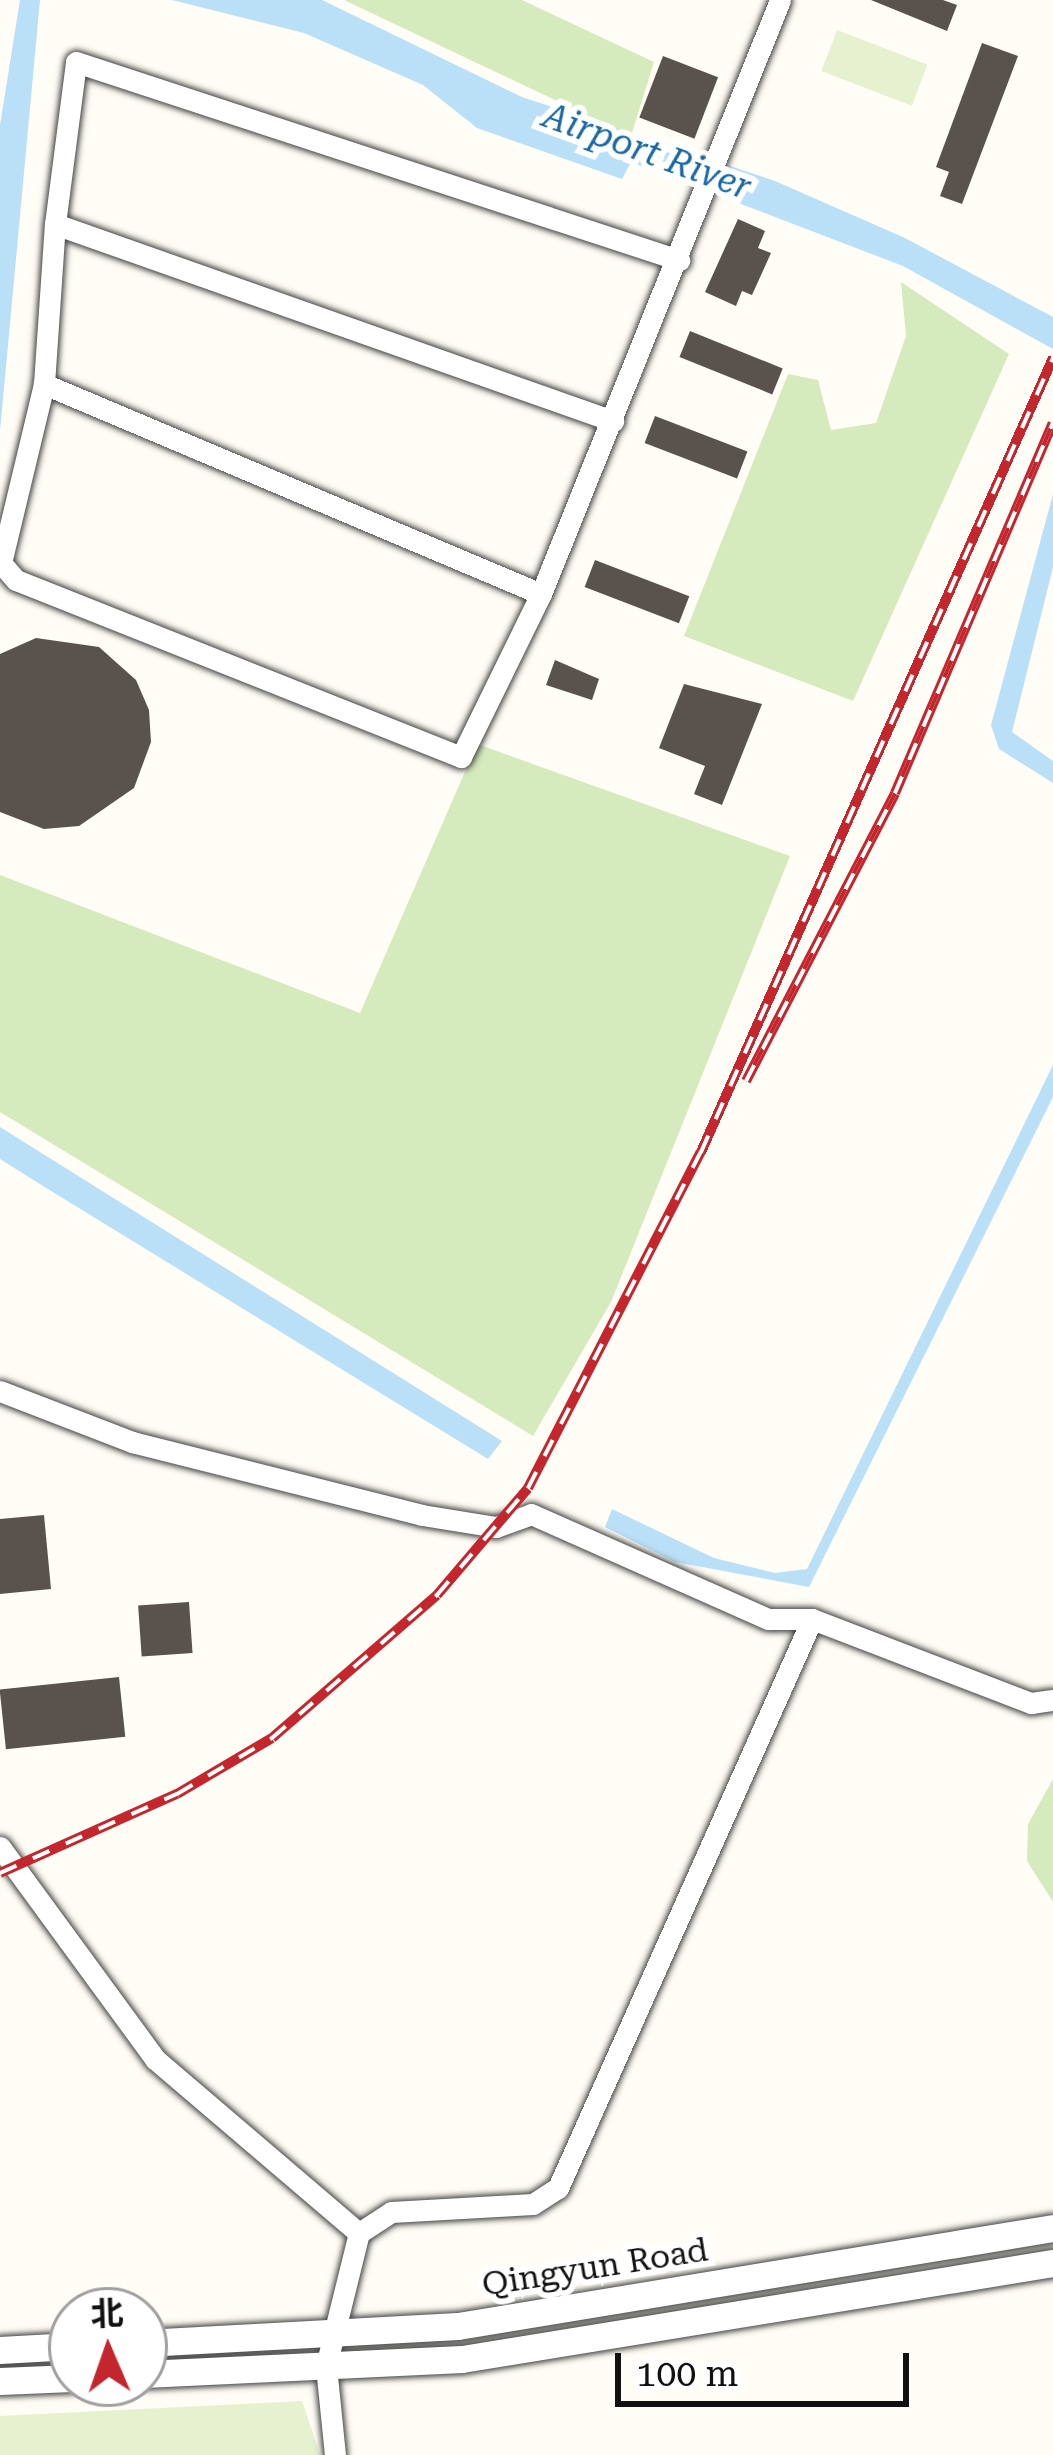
<!DOCTYPE html>
<meta charset="utf-8">
<style>
body{margin:0}
#map{position:relative;width:1053px;height:2455px;overflow:hidden;background:#fffdf5;font-family:"Roboto Serif","Noto Sans SC",serif}
div>[style]{position:absolute}
.green>*{inset:0;background:#d5ebbd}
.pitch>*{inset:0;background:#e6f2cf;transform-origin:0 0}
.water>*{inset:0;background:#b9e0f7}
.building>*{inset:0;background:#5a524d;transform-origin:0 0}
.roads{filter:drop-shadow(0 0 3px #444) drop-shadow(0 0 3px #444)}
.minor>*{height:21px;margin:-10.5px;padding:0 10.5px;transform-origin:10.5px;border-radius:10.5px;background:#fff}
.tertiary>*{height:27px;margin:-13.5px;padding:0 13.5px;transform-origin:13.5px;border-radius:13.5px;background:#fff}
.rail>*{height:10px;margin-top:-5px;transform-origin:0;background:repeating-linear-gradient(90deg,#fff 0 18px,#c4262e 0 36px);box-sizing:border-box;border-block:3px solid #c4262e}
span{translate:-50% -50%;white-space:nowrap;text-align:center;line-height:1.15;-webkit-text-stroke:12px #fff;paint-order:stroke}
.street-label{font-size:33px;color:#111}
.water-label{font-size:36px;color:#1768a6;font-style:italic}
.north{position:absolute;left:48px;top:2287px;width:120px;height:120px;box-sizing:border-box;background:#fff;border:3px solid #a0a0a0;border-radius:50%;rotate:358deg;font-size:33px;font-weight:700;line-height:48px;text-align:center;color:#111}
.north::after{content:'';display:block;margin:auto;width:42px;height:54px;background:#c4262e;clip-path:polygon(50% 0,100% 100%,50% 72%,0 100%)}
.scale{position:absolute;left:615px;top:2353px;width:294px;height:54px;box-sizing:border-box;border:6px solid #111;border-top:0;padding-left:15px;font-size:36px;line-height:42px;white-space:nowrap;color:#111;-webkit-text-stroke:9px #fff;paint-order:stroke}
</style>
<div id="map">
<div class="green">
<i style="clip-path:polygon(344px 0,522px 0,654px 62px,631px 136px)"></i>
<i style="clip-path:polygon(901px 282px,1009px 354px,853px 701px,684px 636px,788px 374px,818px 380px,831px 430px,876px 423px,906px 336px)"></i>
<i style="clip-path:polygon(477px 744px,790px 856px,611px 1302px,533px 1436px,0 1112px,0 875px,360px 1013px)"></i>
<i style="clip-path:polygon(1053px 1779px,1053px 1902px,1027px 1861px,1028px 1824px)"></i>
</div>
<div class="pitch">
<i style="left:837px;top:30px;width:97px;height:44px;rotate:21deg"></i>
<i style="clip-path:polygon(302px 2401px,320px 2455px,0 2455px,0 2416px)"></i>
</div>
<div class="water">
<i style="clip-path:polygon(20px 0,40px 0,0 431px,0 125px)"></i>
<i style="clip-path:polygon(172px 0,322px 0,522px 97px,775px 181px,905px 238px,1053px 317px,1053px 349px,903px 266px,631px 162px,622px 179px,477px 128px,423px 85px,304px 33px)"></i>
<i style="clip-path:polygon(1053px 494px,1053px 567px,1012px 732px,1053px 761px,1053px 783px,999px 749px,991px 725px)"></i>
<i style="clip-path:polygon(1053px 1065px,1053px 1097px,809px 1587px,675px 1562px,605px 1527px,612px 1509px,714px 1558px,775px 1573px,807px 1569px)"></i>
<i style="clip-path:polygon(0 1127px,254px 1286px,502px 1441px,488px 1459px,43px 1186px,0 1159px)"></i>
</div>
<div class="building">
<i style="clip-path:polygon(871px 0,943px 0,957px 5px,947px 31px)"></i>
<i style="clip-path:polygon(982px 43px,1018px 56px,962px 204px,940px 196px,949px 172px,936px 167px)"></i>
<i style="left:663px;top:56px;width:59px;height:66px;rotate:21deg"></i>
<i style="clip-path:polygon(738px 219px,765px 231px,758px 248px,771px 253px,752px 295px,742px 291px,736px 306px,705px 292px)"></i>
<i style="left:690px;top:331px;width:100px;height:28px;rotate:22deg"></i>
<i style="left:655px;top:416px;width:99px;height:29px;rotate:21deg"></i>
<i style="left:595px;top:560px;width:101px;height:29px;rotate:21deg"></i>
<i style="clip-path:polygon(36px 638px,99px 647px,136px 680px,149px 710px,151px 742px,134px 788px,79px 826px,44px 829px,0 812px,0 654px)"></i>
<i style="clip-path:polygon(555px 660px,599px 679px,592px 700px,546px 685px)"></i>
<i style="clip-path:polygon(684px 684px,762px 704px,722px 805px,694px 794px,705px 766px,659px 748px)"></i>
<i style="clip-path:polygon(44px 1515px,51px 1589px,0 1594px,0 1519px)"></i>
<i style="left:189px;top:1602px;width:51px;height:51px;rotate:86deg"></i>
<i style="left:119px;top:1677px;width:60px;height:120px;rotate:84deg"></i>
</div>
<div class="roads">
<div class="minor">
<i style="left:55px;top:224px;width:163px;rotate:-82.6deg"></i>
<i style="left:76px;top:62px;width:635px;rotate:18.18deg"></i>
<i style="left:44px;top:384px;width:184px;rotate:103.5deg"></i>
<i style="left:1px;top:563px;width:23px;rotate:49deg"></i>
<i style="left:16px;top:580px;width:479px;rotate:21.7deg"></i>
<i style="left:461px;top:757px;width:182px;rotate:-63.9deg"></i>
<i style="left:541px;top:594px;width:640px;rotate:-68.08deg"></i>
<i style="left:541px;top:594px;width:540px;rotate:-157.09deg"></i>
<i style="left:44px;top:384px;width:160px;rotate:-86.1deg"></i>
<i style="left:55px;top:224px;width:592px;rotate:19.45deg"></i>
<i style="left:0;top:1391px;width:142px;rotate:21.1deg"></i>
<i style="left:132px;top:1442px;width:299px;rotate:14.1deg"></i>
<i style="left:422px;top:1515px;width:75px;rotate:9.2deg"></i>
<i style="left:496px;top:1527px;width:37px;rotate:-20deg"></i>
<i style="left:531px;top:1514px;width:259px;rotate:23.9deg"></i>
<i style="left:768px;top:1619px;width:44px"></i>
<i style="left:0;top:1847px;width:263px;rotate:53.8deg"></i>
<i style="left:155px;top:2059px;width:268px;rotate:40.5deg"></i>
<i style="left:335px;top:2455px;width:89px;rotate:-95.8deg"></i>
<i style="left:326px;top:2366px;width:137px;rotate:-76.1deg"></i>
<i style="left:359px;top:2233px;width:38px;rotate:-33deg"></i>
<i style="left:391px;top:2212px;width:142px;rotate:-3.2deg"></i>
<i style="left:533px;top:2204px;width:30px;rotate:-33deg"></i>
<i style="left:558px;top:2188px;width:623px;rotate:-65.94deg"></i>
<i style="left:812px;top:1619px;width:235px;rotate:21deg"></i>
<i style="left:1031px;top:1703px;width:22px;rotate:-8deg"></i>
</div>
<div class="tertiary">
<i style="left:144px;top:2343px;width:314px;rotate:-3.1deg"></i>
<i style="left:458px;top:2326px;width:603px;rotate:-9.35deg"></i>
<i style="left:0;top:2350px;width:72px;rotate:-3.2deg"></i>
<i style="left:144px;top:2374px;width:318px;rotate:-2.7deg"></i>
<i style="left:462px;top:2359px;width:599px;rotate:-9.23deg"></i>
<i style="left:0;top:2381px;width:72px;rotate:-2.4deg"></i>
</div>
</div>
<div class="rail">
<i style="left:746px;top:1081px;width:324px;rotate:-62.6deg"></i>
<i style="left:895px;top:793px;width:402px;rotate:-66.9deg"></i>
<i style="left:0;top:1873px;width:194px;rotate:-24.1deg"></i>
<i style="left:177px;top:1794px;width:110px;rotate:-30.5deg"></i>
<i style="left:272px;top:1738px;width:218px;rotate:-40.9deg"></i>
<i style="left:437px;top:1595px;width:140px;rotate:-49.6deg"></i>
<i style="left:528px;top:1488px;width:378px;rotate:-62.8deg"></i>
<i style="left:701px;top:1152px;width:869px;rotate:-66.09deg"></i>
</div>
<div class="street-label">
<span style="left:595px;top:2267px;rotate:-9deg">Qingyun Road</span>
</div>
<div class="water-label">
<span style="left:647px;top:152px;rotate:20deg">Airport River</span>
</div>
<div class="north">北</div>
<div class="scale">100 m</div>
</div>
